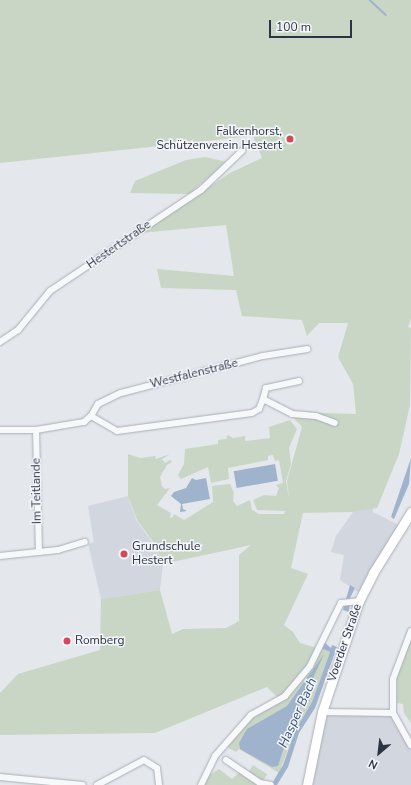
<!DOCTYPE html>
<meta charset="utf-8">
<style>
body{margin:0}
#map{position:relative;width:411px;height:785px;overflow:hidden;background:#e4e7ec;font-family:"Nunito Sans",sans-serif}
div>[style]{position:absolute}
.built>*{inset:0;background:#d2d6de}
.green>*{inset:0;background:#c9d6c5;transform-origin:0 0}
.water>*{inset:0;background:#9fb4cc;transform-origin:0 0}
.stream>*{height:1.5px;margin:-0.75px;padding:0 0.75px;transform-origin:0.75px;border-radius:0.75px;background:#9fb4cc}
.roads{filter:drop-shadow(0 0 1px #a9aeb7) drop-shadow(0 0 1px #a9aeb7)}
.street>*{height:6px;margin:-3px;padding:0 3px;transform-origin:3px;border-radius:3px;background:#f7f8fa}
.secondary>*{height:9px;margin:-4.5px;padding:0 4.5px;transform-origin:4.5px;border-radius:4.5px;background:#fff}
.dots>*{width:11px;height:11px;translate:-50% -50%;box-sizing:border-box;border:2px solid #f4f6f9;border-radius:50%}
span{translate:-50% -50%;white-space:nowrap;text-align:center;line-height:1.15;-webkit-text-stroke:3px #f4f6f9;paint-order:stroke}
.poi-label{font-size:12px;color:#2b3445}
.right{translate:-100% -50%;text-align:right}
.left{translate:0 -50%;text-align:left}
.street-label{font-size:12px;color:#2b3445}
.water-label{font-size:13px;color:#34527a;font-style:italic}
.north{position:absolute;left:359px;top:733px;width:40px;height:40px;-webkit-text-stroke:3px #f4f6f9;paint-order:stroke;rotate:208deg;font-size:11px;font-weight:700;line-height:16px;text-align:center;color:#2b3445}
.north::after{content:'';display:block;margin:auto;width:14px;height:18px;background:#2b3445;clip-path:polygon(50% 0,100% 100%,50% 72%,0 100%)}
.scale{position:absolute;left:269px;top:20px;width:83px;height:18px;box-sizing:border-box;border:2px solid #2b3445;border-top:0;padding-left:5px;font-size:12px;line-height:14px;white-space:nowrap;color:#2b3445;-webkit-text-stroke:3px #f4f6f9;paint-order:stroke}
</style>
<div id="map">
<div class="built">
<i style="clip-path:polygon(128px 496px,136px 520px,153px 543px,163px 564px,160px 590px,101px 599px,88px 544px,94px 542px,88px 506px)"></i>
<i style="clip-path:polygon(373px 508px,373px 512px,399px 525px,359px 593px,340px 580px,344px 555px,331px 552px,336px 536px,353px 512px)"></i>
<i style="clip-path:polygon(324px 714px,391px 716px,411px 750px,411px 785px,313px 785px)"></i>
</div>
<div class="green">
<i style="clip-path:polygon(0 0,411px 0,411px 319px,408px 327px,411px 328px,410px 405px,399px 454px,377px 508px,353px 512px,303px 513px,291px 568px,308px 574px,284px 625px,293px 632px,300px 643px,317px 648px,301px 676px,279px 699px,267px 687px,155px 733px,0 735px,0 693px,18px 674px,100px 650px,101px 599px,160px 590px,172px 634px,183px 629px,226px 628px,239px 621px,239px 555px,251px 545px,163px 564px,154px 543px,137px 520px,128px 496px,128px 454px,140px 458px,155px 456px,156px 459px,170px 454px,162px 459px,165px 463px,170px 460px,172px 462px,167px 465px,160px 477px,162px 486px,165px 489px,170px 488px,157px 505px,171px 513px,170px 517px,172px 518px,174px 514px,184px 520px,213px 502px,212px 486px,230px 484px,234px 493px,233px 501px,237px 506px,250px 500px,252px 510px,259px 514px,284px 514px,285px 511px,257px 510px,253px 500px,264px 495px,276px 496px,279px 488px,276px 485px,283px 483px,279px 460px,275px 461px,273px 455px,268px 456px,268px 460px,228px 468px,229px 479px,211px 483px,208px 467px,181px 479px,178px 475px,184px 464px,185px 449px,218px 444px,218px 440px,226px 439px,228px 435px,233px 438px,245px 436px,245px 441px,270px 438px,269px 427px,290px 420px,297px 429px,289px 448px,291px 464px,286px 481px,289px 498px,287px 481px,302px 427px,292px 416px,293px 412px,356px 414px,353px 384px,338px 357px,348px 323px,319px 323px,307px 336px,302px 320px,242px 316px,236px 290px,161px 288px,157px 269px,234px 276px,226px 225px,140px 233px,230px 173px,262px 158px,253px 136px,0 163px)"></i>
<i style="clip-path:polygon(205px 157px,227px 162px,189px 194px,130px 193px,135px 181px,186px 160px)"></i>
<i style="clip-path:polygon(411px 639px,411px 723px,404px 713px,403px 704px,397px 703px,397px 674px)"></i>
<i style="clip-path:polygon(321px 648px,330px 652px,312px 702px,295px 731px,279px 773px,239px 749px,236px 752px,227px 747px,251px 717px,282px 699px)"></i>
<i style="left:253px;top:765px;width:17px;height:9px;rotate:33deg"></i>
<i style="clip-path:polygon(219px 769px,232px 779px,240px 772px,267px 785px,203px 785px,207px 777px)"></i>
</div>
<div class="water">
<i style="clip-path:polygon(411px 458px,409px 484px,394px 519px,391px 517px)"></i>
<i style="left:275px;top:464px;width:17px;height:42px;rotate:80deg"></i>
<i style="clip-path:polygon(192px 478px,196px 480px,206px 478px,210px 499px,182px 504px,183px 509px,187px 511px,180px 512px,181px 504px,171px 496px,174px 492px,186px 488px)"></i>
<i style="clip-path:polygon(350px 585px,355px 588px,350px 598px,349px 612px,343px 610px)"></i>
<i style="clip-path:polygon(324px 642px,331px 648px,332px 645px,337px 647px,315px 708px,299px 733px,288px 767px,277px 785px,271px 785px,283px 765px,295px 731px,312px 702px,330px 652px,321px 648px)"></i>
<i style="clip-path:polygon(324px 654px,290px 729px,278px 766px,272px 767px,240px 749px,239px 743px,247px 729px,287px 706px)"></i>
</div>
<div class="stream">
<i style="left:370px;top:0;width:22px;rotate:43deg"></i>
</div>
<div class="roads">
<div class="street">
<i style="left:0;top:342px;width:22px;rotate:-34deg"></i>
<i style="left:18px;top:330px;width:50px;rotate:-50.6deg"></i>
<i style="left:50px;top:291px;width:182px;rotate:-33.8deg"></i>
<i style="left:201px;top:190px;width:57px;rotate:-43.6deg"></i>
<i style="left:299px;top:381px;width:34px;rotate:168deg"></i>
<i style="left:266px;top:388px;width:11px;rotate:105deg"></i>
<i style="left:263px;top:399px;width:33px;rotate:27deg"></i>
<i style="left:292px;top:414px;width:24px;rotate:5deg"></i>
<i style="left:316px;top:416px;width:20px;rotate:20deg"></i>
<i style="left:91px;top:416px;width:14px;rotate:-60deg"></i>
<i style="left:98px;top:404px;width:25px;rotate:-26deg"></i>
<i style="left:121px;top:393px;width:147px;rotate:-14.6deg"></i>
<i style="left:263px;top:356px;width:45px;rotate:-9deg"></i>
<i style="left:0;top:430px;width:36px"></i>
<i style="left:36px;top:430px;width:49px;rotate:-9.5deg"></i>
<i style="left:84px;top:422px;width:9px;rotate:-41deg"></i>
<i style="left:91px;top:416px;width:30px;rotate:30deg"></i>
<i style="left:117px;top:431px;width:136px;rotate:-7.6deg"></i>
<i style="left:252px;top:413px;width:8px;rotate:-30deg"></i>
<i style="left:259px;top:409px;width:11px;rotate:-68deg"></i>
<i style="left:36px;top:430px;width:122px;rotate:88.6deg"></i>
<i style="left:0;top:556px;width:58px;rotate:-5.9deg"></i>
<i style="left:58px;top:550px;width:28px;rotate:-17deg"></i>
<i style="left:411px;top:631px;width:51px;rotate:110.6deg"></i>
<i style="left:393px;top:679px;width:34px;rotate:90deg"></i>
<i style="left:393px;top:713px;width:37px;rotate:61deg"></i>
<i style="left:322px;top:712px;width:71px;rotate:0.8deg"></i>
<i style="left:226px;top:760px;width:41px;rotate:34.1deg"></i>
<i style="left:260px;top:783px;width:11px;rotate:10deg"></i>
<i style="left:0;top:777px;width:83px;rotate:5.5deg"></i>
<i style="left:97px;top:785px;width:53px;rotate:-28deg"></i>
<i style="left:144px;top:760px;width:15px;rotate:32deg"></i>
<i style="left:157px;top:768px;width:17px;rotate:83deg"></i>
<i style="left:201px;top:785px;width:32px;rotate:-64deg"></i>
<i style="left:215px;top:756px;width:55px;rotate:-48.7deg"></i>
<i style="left:251px;top:715px;width:39px;rotate:-29deg"></i>
<i style="left:285px;top:696px;width:39px;rotate:-50deg"></i>
<i style="left:310px;top:666px;width:70px;rotate:-63.8deg"></i>
<i style="left:341px;top:603px;width:18px;rotate:-6deg"></i>
</div>
<div class="secondary">
<i style="left:307px;top:785px;width:75px;rotate:-78.4deg"></i>
<i style="left:322px;top:712px;width:117px;rotate:-71.6deg"></i>
<i style="left:359px;top:601px;width:31px;rotate:-63deg"></i>
<i style="left:373px;top:573px;width:72px;rotate:-58.1deg"></i>
</div>
</div>
<div class="dots">
<i style="left:290px;top:139px;background:#d1495b"></i>
<i style="left:124px;top:554px;background:#d1495b"></i>
<i style="left:67px;top:641px;background:#d1495b"></i>
</div>
<div class="poi-label">
<span class="right" style="left:282px;top:139px">Falkenhorst,<br>Schützenverein Hestert</span>
<span class="left" style="left:132px;top:554px">Grundschule<br>Hestert</span>
<span class="left" style="left:75px;top:641px">Romberg</span>
</div>
<div class="street-label">
<span style="left:119px;top:245px;rotate:-35deg">Hestertstraße</span>
<span style="left:194px;top:374px;rotate:-14deg">Westfalenstraße</span>
<span style="left:37px;top:491px;rotate:-91deg">Im Teitlande</span>
<span style="left:345px;top:643px;rotate:-71deg">Voerder Straße</span>
</div>
<div class="water-label">
<span style="left:298px;top:713px;rotate:-66deg">Hasper Bach</span>
</div>
<div class="north">N</div>
<div class="scale">100 m</div>
</div>
